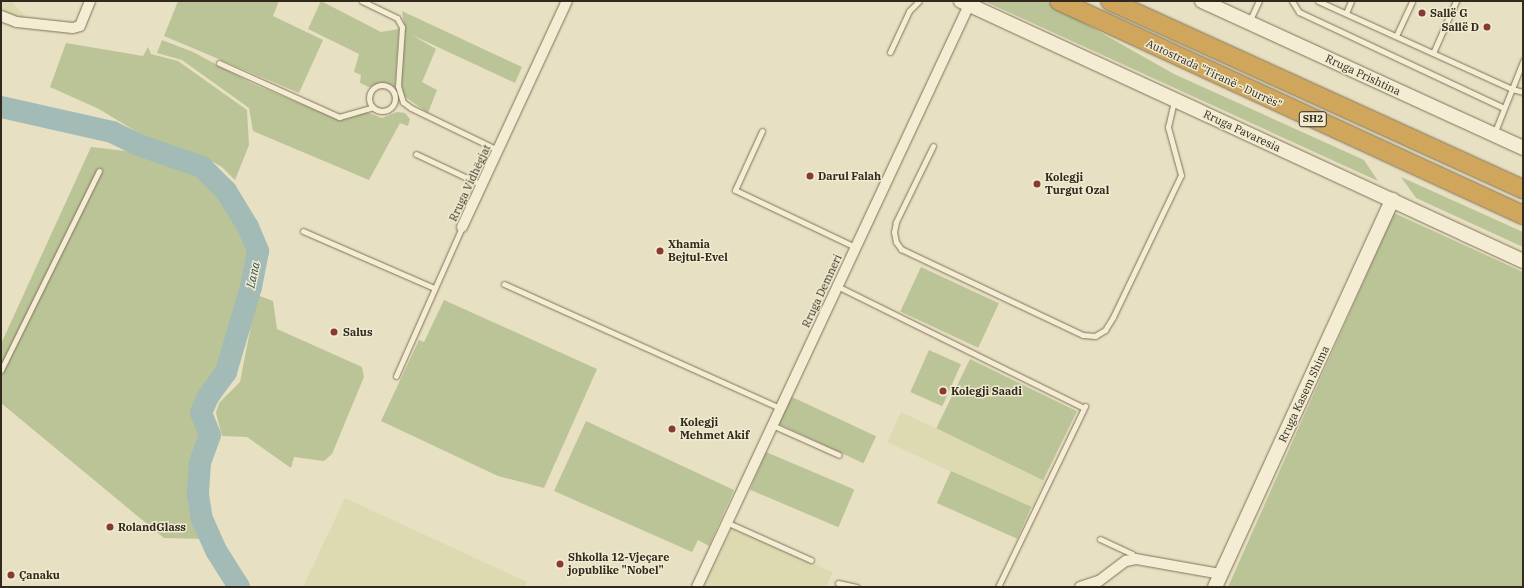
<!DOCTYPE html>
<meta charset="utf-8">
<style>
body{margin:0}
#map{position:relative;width:1524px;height:588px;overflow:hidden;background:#e8e0c2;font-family:"IBM Plex Serif",serif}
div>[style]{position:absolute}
.farmland>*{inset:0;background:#ddd9b0;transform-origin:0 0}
.green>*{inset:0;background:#bbc497;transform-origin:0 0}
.river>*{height:22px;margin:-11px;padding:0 11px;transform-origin:11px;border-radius:11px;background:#a3bbb6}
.roads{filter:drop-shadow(0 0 1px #7f725b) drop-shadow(0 0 1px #7f725b)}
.lane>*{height:5px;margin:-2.5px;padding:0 2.5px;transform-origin:2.5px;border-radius:2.5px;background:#f4edd3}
.lane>.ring{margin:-2.5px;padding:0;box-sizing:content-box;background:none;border:5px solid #f4edd3;border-radius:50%}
.street>*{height:10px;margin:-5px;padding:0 5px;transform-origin:5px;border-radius:5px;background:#f4edd3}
.secondary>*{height:14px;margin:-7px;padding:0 7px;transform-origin:7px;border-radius:7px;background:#f4edd3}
.highway>*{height:18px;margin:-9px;padding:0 9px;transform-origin:9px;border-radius:9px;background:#cfa65b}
.dots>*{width:11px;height:11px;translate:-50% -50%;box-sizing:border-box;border:2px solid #f0ead0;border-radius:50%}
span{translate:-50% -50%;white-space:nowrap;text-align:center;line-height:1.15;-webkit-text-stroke:3px #f0ead0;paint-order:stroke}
.shield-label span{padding:1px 3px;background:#f0ead0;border:1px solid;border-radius:3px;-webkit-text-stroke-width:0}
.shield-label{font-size:10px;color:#31291e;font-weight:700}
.poi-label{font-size:11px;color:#31291e;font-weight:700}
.left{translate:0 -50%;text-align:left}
.right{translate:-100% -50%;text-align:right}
.street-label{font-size:11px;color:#31291e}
.water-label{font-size:12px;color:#2e4e4f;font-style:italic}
.frame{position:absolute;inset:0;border:2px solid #31291e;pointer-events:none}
</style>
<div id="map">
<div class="farmland">
<i style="clip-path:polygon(1px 1px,11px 1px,28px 20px,1px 11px)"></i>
<i style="left:901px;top:412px;width:159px;height:33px;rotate:25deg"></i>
<i style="clip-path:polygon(345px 498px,527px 582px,525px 587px,303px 587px)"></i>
<i style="clip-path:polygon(732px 528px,833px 572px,826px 587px,704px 587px)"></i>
</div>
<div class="green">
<i style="clip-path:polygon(178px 1px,279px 1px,273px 16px,323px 40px,299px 93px,164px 36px)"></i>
<i style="clip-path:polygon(321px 1px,381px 32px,399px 29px,395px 87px,383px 83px,369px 87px,360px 83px,361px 75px,354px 72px,359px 54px,308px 29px)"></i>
<i style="clip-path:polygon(984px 1px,1045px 1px,1174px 74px,1364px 160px,1378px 181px)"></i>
<i style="clip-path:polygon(402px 11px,522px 67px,515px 83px,412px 35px,436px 49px,422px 82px,437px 90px,428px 113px,404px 96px,401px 80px,405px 31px)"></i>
<i style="clip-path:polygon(162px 40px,193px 52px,251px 83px,337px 119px,366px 112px,382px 118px,397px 112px,405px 113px,410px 119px,408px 126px,400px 123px,369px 180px,253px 131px,249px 108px,182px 60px,157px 53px)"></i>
<i style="clip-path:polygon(66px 43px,143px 56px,148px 47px,151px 54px,178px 61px,247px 110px,249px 145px,235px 180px,222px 167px,200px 155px,155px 143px,99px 109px,50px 87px)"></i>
<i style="clip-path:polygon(91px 147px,126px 151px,197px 173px,219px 193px,248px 238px,252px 254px,249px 275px,223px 368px,197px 411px,205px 434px,197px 460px,194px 494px,202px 539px,164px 538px,1px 403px,1px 344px)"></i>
<i style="clip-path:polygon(1401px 177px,1523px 232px,1523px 247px,1416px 198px)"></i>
<i style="clip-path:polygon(1394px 213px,1523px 272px,1523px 587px,1228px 587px)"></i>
<i style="left:921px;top:267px;width:86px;height:49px;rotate:25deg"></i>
<i style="clip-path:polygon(257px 295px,273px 301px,277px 329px,362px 367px,364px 377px,332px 454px,324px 461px,294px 457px,291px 468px,247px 437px,222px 436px,216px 413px,219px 403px,240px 382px)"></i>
<i style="clip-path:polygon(444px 300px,597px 369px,544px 488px,498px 476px,381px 421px,419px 340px,424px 342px)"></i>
<i style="left:929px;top:350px;width:35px;height:46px;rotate:24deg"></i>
<i style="left:970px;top:359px;width:119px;height:77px;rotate:26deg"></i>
<i style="left:790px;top:396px;width:95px;height:30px;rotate:25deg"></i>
<i style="clip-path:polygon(586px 421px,734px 490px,709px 546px,698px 540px,692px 552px,554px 491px)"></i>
<i style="left:766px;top:452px;width:96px;height:41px;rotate:23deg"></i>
<i style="left:951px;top:471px;width:88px;height:35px;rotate:24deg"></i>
</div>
<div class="river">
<i style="left:1px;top:107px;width:114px;rotate:12.7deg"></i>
<i style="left:112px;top:132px;width:30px;rotate:26deg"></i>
<i style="left:139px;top:145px;width:67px;rotate:19.2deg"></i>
<i style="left:202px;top:167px;width:34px;rotate:45deg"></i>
<i style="left:226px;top:191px;width:42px;rotate:58.6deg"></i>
<i style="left:248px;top:227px;width:26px;rotate:67deg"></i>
<i style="left:258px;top:251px;width:37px;rotate:101deg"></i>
<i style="left:251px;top:287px;width:89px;rotate:106.4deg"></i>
<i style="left:226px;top:372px;width:31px;rotate:126deg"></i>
<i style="left:208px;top:397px;width:17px;rotate:114deg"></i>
<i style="left:201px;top:413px;width:24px;rotate:68deg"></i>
<i style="left:210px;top:435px;width:30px;rotate:110deg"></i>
<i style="left:200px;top:463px;width:32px;rotate:94deg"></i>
<i style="left:198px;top:495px;width:24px;rotate:81deg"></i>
<i style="left:202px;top:519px;width:36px;rotate:66deg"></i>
<i style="left:217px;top:552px;width:41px;rotate:57.8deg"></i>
</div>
<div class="roads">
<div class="lane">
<i style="left:362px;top:1px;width:39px;rotate:26deg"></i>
<i style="left:397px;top:18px;width:10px;rotate:61deg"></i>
<i style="left:402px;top:27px;width:59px;rotate:93.9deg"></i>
<i style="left:398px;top:86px;width:17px;rotate:73deg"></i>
<i style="left:403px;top:102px;width:10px;rotate:37deg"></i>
<i style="left:411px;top:108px;width:97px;rotate:25.8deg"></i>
<i style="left:1292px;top:1px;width:13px;rotate:58deg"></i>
<i style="left:1299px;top:12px;width:226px;rotate:25.1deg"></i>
<i style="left:1318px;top:1px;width:213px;rotate:24.4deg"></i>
<i style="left:1512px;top:89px;width:11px;rotate:15deg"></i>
<i style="left:1346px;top:13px;width:13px;rotate:-67deg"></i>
<i style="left:1249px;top:22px;width:23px;rotate:-65deg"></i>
<i style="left:1396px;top:36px;width:38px;rotate:-65deg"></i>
<i style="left:890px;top:52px;width:45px;rotate:-65.1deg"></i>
<i style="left:909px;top:11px;width:14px;rotate:-45deg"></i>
<i style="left:1433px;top:53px;width:57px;rotate:-66.1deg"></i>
<i style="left:219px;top:63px;width:132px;rotate:24.2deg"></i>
<i style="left:339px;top:117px;width:35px;rotate:-16deg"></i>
<i class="ring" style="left:369px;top:85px;width:21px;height:21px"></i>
<i style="left:762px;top:131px;width:65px;rotate:114.6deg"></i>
<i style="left:735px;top:190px;width:133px;rotate:25.4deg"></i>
<i style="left:1494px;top:134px;width:79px;rotate:-68.3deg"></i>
<i style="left:933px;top:146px;width:85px;rotate:116deg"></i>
<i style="left:896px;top:222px;width:10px;rotate:101deg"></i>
<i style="left:894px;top:232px;width:10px;rotate:79deg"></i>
<i style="left:896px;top:242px;width:9px;rotate:54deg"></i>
<i style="left:901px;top:249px;width:201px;rotate:25.3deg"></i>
<i style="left:1083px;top:335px;width:12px;rotate:5deg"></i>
<i style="left:1095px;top:336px;width:12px;rotate:-31deg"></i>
<i style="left:1105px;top:330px;width:15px;rotate:-58deg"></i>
<i style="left:1113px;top:317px;width:157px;rotate:-64.4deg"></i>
<i style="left:1181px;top:175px;width:50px;rotate:-105.2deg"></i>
<i style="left:1168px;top:127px;width:27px;rotate:-77deg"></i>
<i style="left:416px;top:154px;width:73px;rotate:25.2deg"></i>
<i style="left:303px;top:231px;width:143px;rotate:23.5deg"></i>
<i style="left:504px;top:284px;width:303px;rotate:24.2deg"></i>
<i style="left:837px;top:286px;width:275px;rotate:26.3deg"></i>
<i style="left:1px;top:370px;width:222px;rotate:-63.8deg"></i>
<i style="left:396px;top:376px;width:163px;rotate:-66.1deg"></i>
<i style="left:772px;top:425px;width:73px;rotate:24.1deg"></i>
<i style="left:726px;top:522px;width:93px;rotate:24.1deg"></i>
<i style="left:1100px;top:539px;width:35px;rotate:25deg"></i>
<i style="left:1132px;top:554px;width:6px;rotate:51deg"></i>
<i style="left:838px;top:583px;width:19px;rotate:12deg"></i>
<i style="left:998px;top:587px;width:201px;rotate:-64.3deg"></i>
</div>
<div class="street">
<i style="left:1px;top:16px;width:17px;rotate:21deg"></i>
<i style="left:17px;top:22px;width:56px;rotate:6.1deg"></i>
<i style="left:73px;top:28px;width:7px;rotate:-16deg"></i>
<i style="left:80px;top:26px;width:27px;rotate:-68deg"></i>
<i style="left:462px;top:227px;width:249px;rotate:-65.1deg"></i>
<i style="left:697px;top:587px;width:642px;rotate:-64.95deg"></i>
<i style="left:1080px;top:587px;width:20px;rotate:-18deg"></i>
<i style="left:1099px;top:581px;width:34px;rotate:-37deg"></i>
<i style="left:1126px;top:561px;width:10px;rotate:-11deg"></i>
<i style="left:1136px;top:559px;width:86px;rotate:10deg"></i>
</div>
<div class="secondary">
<i style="left:961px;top:1px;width:619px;rotate:24.83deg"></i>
<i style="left:1202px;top:1px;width:353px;rotate:24.6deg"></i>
<i style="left:1215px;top:587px;width:426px;rotate:-65.4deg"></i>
</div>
<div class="highway">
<i style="left:1059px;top:1px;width:511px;rotate:24.76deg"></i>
<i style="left:1110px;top:1px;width:454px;rotate:24.5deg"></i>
</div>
</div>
<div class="dots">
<i style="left:1422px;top:13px;background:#873932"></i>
<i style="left:1487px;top:27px;background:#873932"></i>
<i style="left:810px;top:176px;background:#873932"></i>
<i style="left:1037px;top:184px;background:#873932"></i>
<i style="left:660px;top:251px;background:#873932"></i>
<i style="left:334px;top:332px;background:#873932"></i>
<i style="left:943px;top:391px;background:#873932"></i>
<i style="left:672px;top:429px;background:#873932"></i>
<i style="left:110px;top:527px;background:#873932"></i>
<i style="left:560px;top:564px;background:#873932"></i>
<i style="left:11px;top:575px;background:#873932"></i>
</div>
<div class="shield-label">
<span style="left:1313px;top:119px">SH2</span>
</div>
<div class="poi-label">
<span class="left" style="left:1430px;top:13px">Sallë G</span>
<span class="right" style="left:1479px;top:27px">Sallë D</span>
<span class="left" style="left:818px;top:176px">Darul Falah</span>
<span class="left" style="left:1045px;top:184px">Kolegji<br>Turgut Ozal</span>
<span class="left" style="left:668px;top:251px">Xhamia<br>Bejtul-Evel</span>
<span class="left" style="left:343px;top:332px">Salus</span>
<span class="left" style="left:951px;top:391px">Kolegji Saadi</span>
<span class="left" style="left:680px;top:429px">Kolegji<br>Mehmet Akif</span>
<span class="left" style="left:118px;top:527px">RolandGlass</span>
<span class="left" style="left:568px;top:564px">Shkolla 12-Vjeçare<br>jopublike "Nobel"</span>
<span class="left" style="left:19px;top:575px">Çanaku</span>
</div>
<div class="street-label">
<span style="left:1214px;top:74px;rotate:25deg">Autostrada "Tiranë - Durrës"</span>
<span style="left:1363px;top:75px;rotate:25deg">Rruga Prishtina</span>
<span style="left:1242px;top:131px;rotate:25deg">Rruga Pavaresia</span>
<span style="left:470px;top:183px;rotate:-65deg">Rruga Vidhëgjat</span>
<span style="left:822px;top:291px;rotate:-65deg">Rruga Demneri</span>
<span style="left:1304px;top:394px;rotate:-65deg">Rruga Kasem Shima</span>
</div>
<div class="water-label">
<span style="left:253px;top:275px;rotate:-78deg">Lana</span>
</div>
<div class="frame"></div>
</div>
